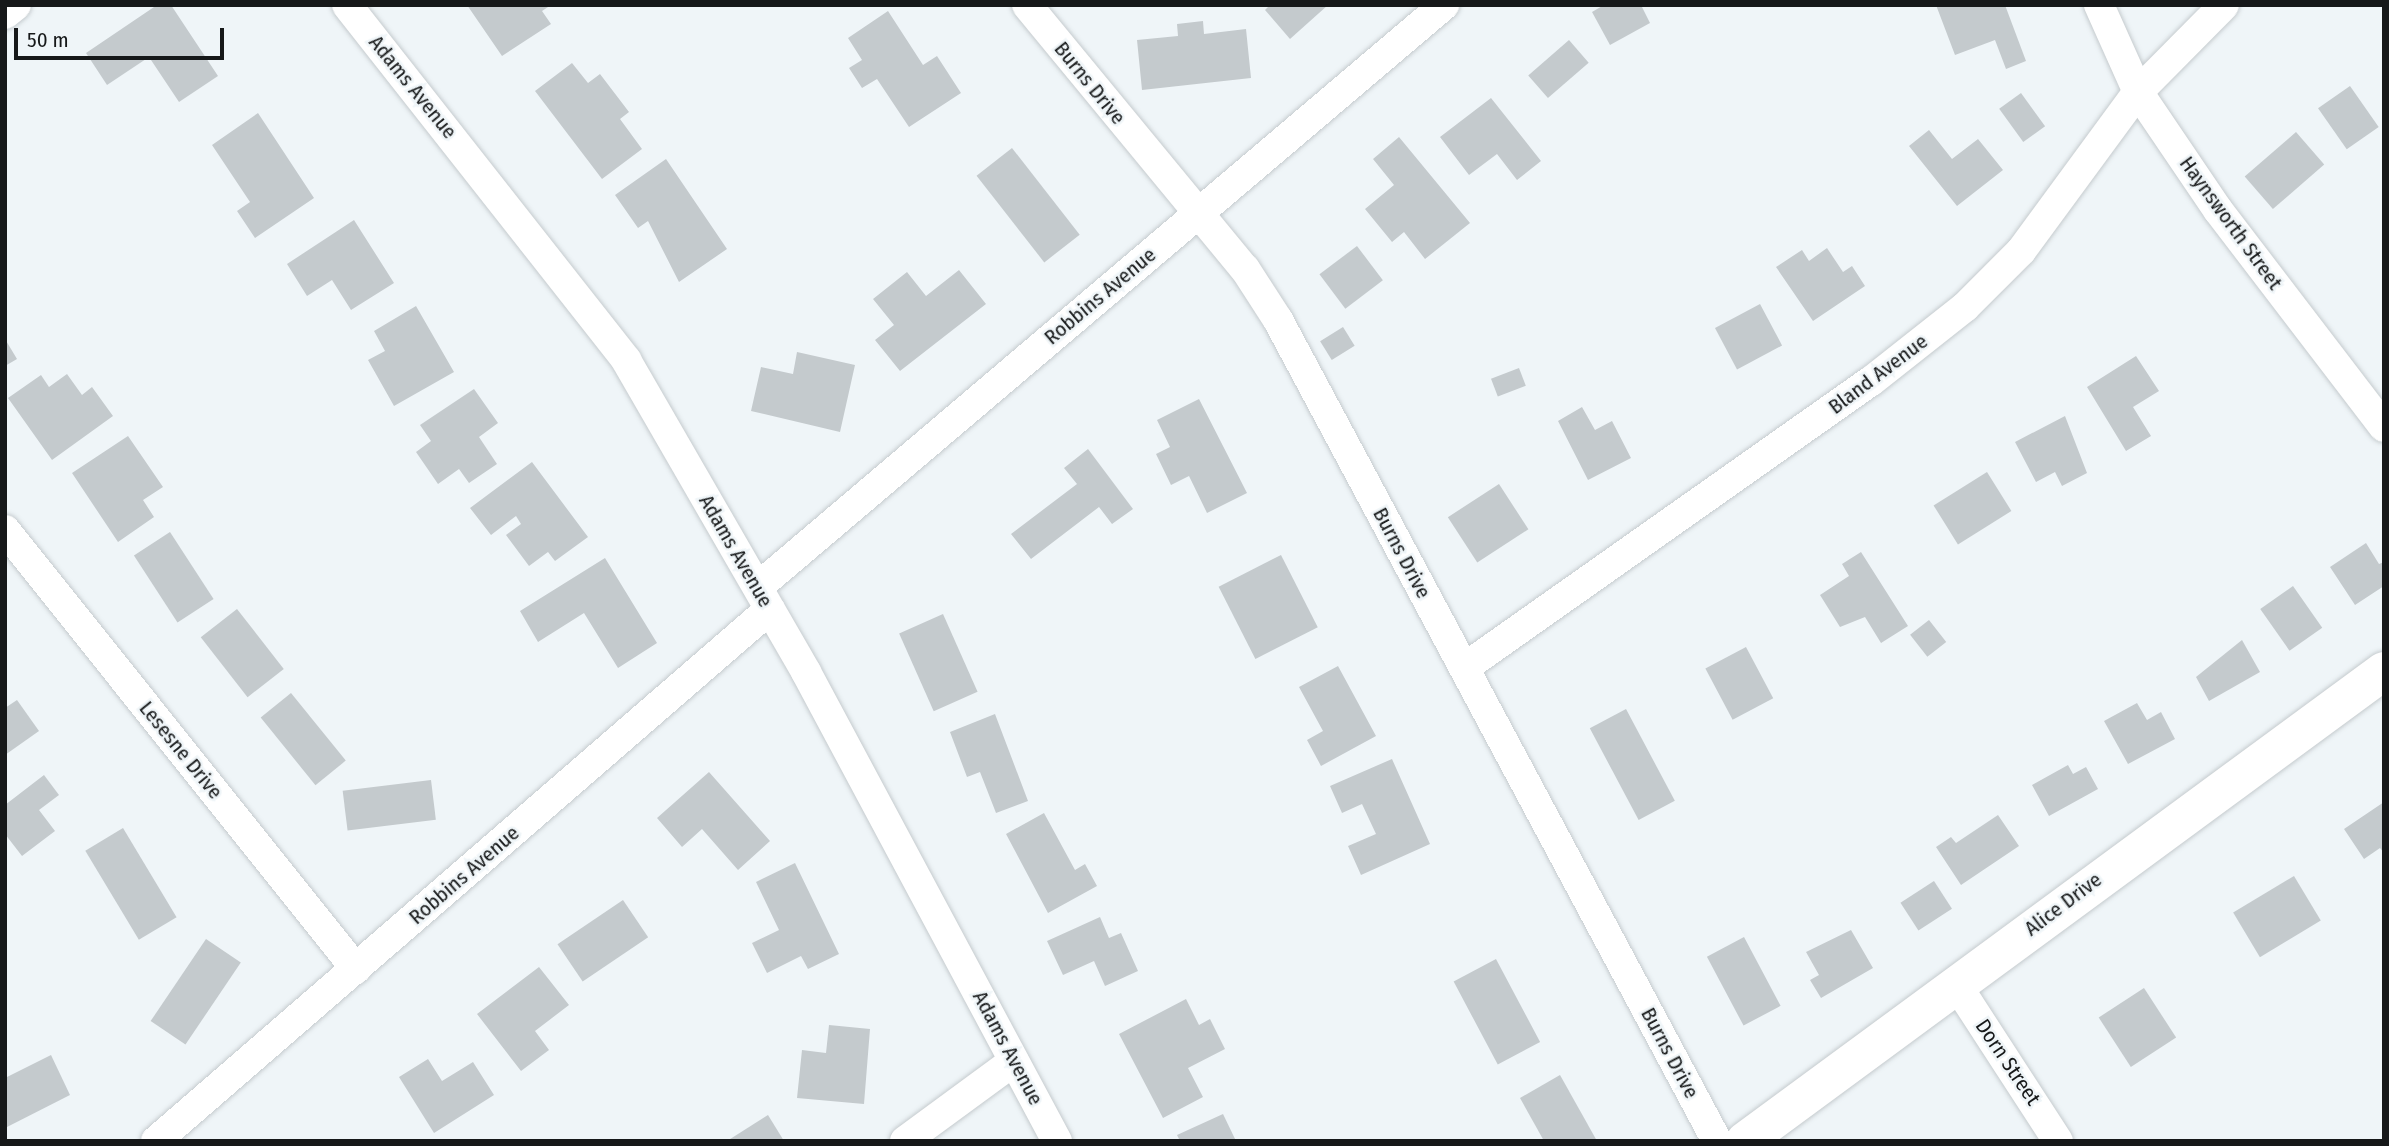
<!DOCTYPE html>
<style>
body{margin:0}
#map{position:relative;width:2389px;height:1146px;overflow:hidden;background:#eff5f8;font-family:"Fira Sans Condensed",sans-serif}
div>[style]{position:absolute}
.building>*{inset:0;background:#c4cacd;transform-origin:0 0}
.roads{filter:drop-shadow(0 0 2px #c5cbce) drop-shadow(0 0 2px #c5cbce)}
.street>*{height:30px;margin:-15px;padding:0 15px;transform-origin:15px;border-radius:15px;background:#fff}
.secondary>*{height:38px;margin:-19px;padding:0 19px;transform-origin:19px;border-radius:19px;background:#fff}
span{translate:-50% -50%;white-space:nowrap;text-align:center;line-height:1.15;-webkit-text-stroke:5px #eff5f8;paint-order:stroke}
.street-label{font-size:21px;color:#161819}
.frame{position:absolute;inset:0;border:7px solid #161819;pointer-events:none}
.scale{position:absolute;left:14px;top:28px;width:210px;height:32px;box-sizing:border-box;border:4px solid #161819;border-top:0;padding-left:9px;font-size:21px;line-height:24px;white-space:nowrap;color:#161819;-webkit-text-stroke:5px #eff5f8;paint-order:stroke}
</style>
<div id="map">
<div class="building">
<i style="clip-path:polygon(157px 5px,171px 5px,218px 76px,179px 102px,149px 57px,107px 85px,86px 53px)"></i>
<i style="clip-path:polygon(467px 5px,551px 5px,542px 11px,551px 24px,502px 56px)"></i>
<i style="clip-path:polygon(1270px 5px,1328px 5px,1290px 39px,1265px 10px)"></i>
<i style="clip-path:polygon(1604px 5px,1641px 5px,1650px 23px,1610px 45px,1592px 12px)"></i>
<i style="clip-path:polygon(1936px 5px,2005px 5px,2026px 61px,2006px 69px,1995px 40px,1955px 55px)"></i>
<i style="clip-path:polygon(888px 11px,923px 65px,937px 56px,961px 93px,909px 127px,877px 79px,862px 88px,849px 68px,862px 60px,848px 38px)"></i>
<i style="clip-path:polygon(1203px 21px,1204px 34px,1246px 29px,1251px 78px,1142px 90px,1137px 40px,1178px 36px,1177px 24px)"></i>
<i style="left:1569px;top:40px;width:30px;height:54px;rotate:49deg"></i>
<i style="clip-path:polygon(572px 63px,588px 83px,600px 74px,629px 112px,620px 119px,642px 149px,602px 179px,535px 91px)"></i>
<i style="left:2350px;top:86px;width:50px;height:39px;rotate:55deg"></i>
<i style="left:2021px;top:93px;width:41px;height:27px;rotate:54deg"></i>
<i style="clip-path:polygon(1491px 98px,1541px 161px,1517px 180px,1497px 154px,1469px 175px,1440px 137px)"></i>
<i style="clip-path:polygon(258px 113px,314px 198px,255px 238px,237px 211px,250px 202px,212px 145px)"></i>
<i style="clip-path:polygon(1929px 130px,1952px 159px,1978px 139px,2003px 170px,1957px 206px,1909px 146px)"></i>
<i style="left:2296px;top:132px;width:43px;height:68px;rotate:49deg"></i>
<i style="clip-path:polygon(1399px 137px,1470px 223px,1425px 259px,1404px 232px,1392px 242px,1365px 209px,1394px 185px,1373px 159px)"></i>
<i style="left:1012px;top:148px;width:110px;height:45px;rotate:52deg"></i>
<i style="clip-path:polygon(666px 159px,727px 249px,679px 282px,648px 221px,638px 228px,615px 195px)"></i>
<i style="clip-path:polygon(354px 220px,394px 283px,351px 310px,332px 280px,307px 296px,287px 264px)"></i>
<i style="left:1357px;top:246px;width:43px;height:47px;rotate:53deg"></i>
<i style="clip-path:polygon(1827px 248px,1843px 272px,1852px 266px,1865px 286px,1813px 321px,1776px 267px,1802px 250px,1809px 261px)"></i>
<i style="clip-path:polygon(959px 270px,986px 304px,900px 371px,875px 340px,894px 325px,873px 299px,907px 272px,926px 296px)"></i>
<i style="left:1760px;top:304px;width:47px;height:51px;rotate:62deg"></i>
<i style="clip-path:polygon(416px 306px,454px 372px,394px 406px,368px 360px,385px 351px,374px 331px)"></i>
<i style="left:1343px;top:327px;width:22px;height:27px;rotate:58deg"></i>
<i style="clip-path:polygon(5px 339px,17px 359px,5px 366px)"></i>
<i style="clip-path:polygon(797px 352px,855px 365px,840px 432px,751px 411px,761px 367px,793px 374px)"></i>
<i style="clip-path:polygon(2136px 356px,2159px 391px,2133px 407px,2151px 436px,2126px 451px,2087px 387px)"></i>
<i style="left:1519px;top:368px;width:19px;height:30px;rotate:69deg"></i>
<i style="clip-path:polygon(67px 374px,82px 395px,92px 387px,113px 416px,52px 460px,8px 398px,41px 375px,49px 387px)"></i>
<i style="clip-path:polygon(474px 389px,498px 423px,479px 437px,497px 464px,469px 483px,459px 469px,438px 484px,416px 452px,431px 441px,420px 425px)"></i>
<i style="clip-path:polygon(1199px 399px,1247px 493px,1207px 513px,1189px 476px,1171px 485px,1156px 454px,1170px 447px,1157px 420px)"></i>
<i style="clip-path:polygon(1582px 407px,1595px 430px,1612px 421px,1631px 458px,1588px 480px,1558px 421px)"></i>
<i style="clip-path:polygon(2065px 416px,2087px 473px,2062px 486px,2055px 472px,2036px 482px,2015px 442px)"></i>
<i style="clip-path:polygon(128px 436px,163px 487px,143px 500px,154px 517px,118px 542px,72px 473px)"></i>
<i style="clip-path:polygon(1088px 449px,1133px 509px,1112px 524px,1099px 507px,1031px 559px,1011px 534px,1077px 484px,1064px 468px)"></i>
<i style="clip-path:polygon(532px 462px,588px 537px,555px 561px,548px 552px,529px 566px,506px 535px,521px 524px,516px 516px,491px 535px,470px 508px)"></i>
<i style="left:1987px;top:472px;width:46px;height:63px;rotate:58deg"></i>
<i style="left:1499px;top:484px;width:54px;height:61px;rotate:57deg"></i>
<i style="left:170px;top:532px;width:80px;height:43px;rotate:57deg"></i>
<i style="clip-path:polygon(2366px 543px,2379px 564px,2384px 562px,2384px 586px,2355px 605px,2330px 567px)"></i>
<i style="clip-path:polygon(1861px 552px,1908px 626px,1881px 643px,1865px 617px,1840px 627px,1820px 595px,1849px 576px,1842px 564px)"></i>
<i style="left:1281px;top:555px;width:81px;height:70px;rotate:63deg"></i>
<i style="clip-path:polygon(605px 558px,657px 643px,618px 668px,584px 613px,538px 642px,520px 611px)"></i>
<i style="left:2293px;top:586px;width:51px;height:40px;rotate:55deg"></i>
<i style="left:237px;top:609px;width:76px;height:46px;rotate:52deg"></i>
<i style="left:943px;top:614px;width:85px;height:48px;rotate:66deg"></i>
<i style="left:1929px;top:620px;width:28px;height:24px;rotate:52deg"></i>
<i style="clip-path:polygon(2242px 640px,2260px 672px,2209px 701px,2196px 677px)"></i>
<i style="left:1746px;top:647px;width:58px;height:46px;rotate:62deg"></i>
<i style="clip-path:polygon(1338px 666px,1376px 736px,1321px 766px,1307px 740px,1323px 731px,1299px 687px)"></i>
<i style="left:291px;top:693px;width:87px;height:39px;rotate:51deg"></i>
<i style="clip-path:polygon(17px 700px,39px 731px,5px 755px,5px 708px)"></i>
<i style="clip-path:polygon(2137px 703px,2147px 720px,2161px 712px,2175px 739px,2128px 764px,2104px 721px)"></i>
<i style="left:1626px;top:709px;width:104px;height:41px;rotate:62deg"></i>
<i style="clip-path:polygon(995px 714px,1028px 801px,996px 813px,980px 772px,967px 777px,950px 732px)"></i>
<i style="clip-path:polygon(1392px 759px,1430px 844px,1361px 875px,1348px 846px,1376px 834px,1362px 804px,1342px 813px,1330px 786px)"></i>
<i style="clip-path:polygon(2068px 765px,2073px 774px,2086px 767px,2098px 789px,2049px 816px,2032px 785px)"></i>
<i style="clip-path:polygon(709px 772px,770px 841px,738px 870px,702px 829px,682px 847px,657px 818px)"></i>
<i style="clip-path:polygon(44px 775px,59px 795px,39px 810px,55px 831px,22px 856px,5px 834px,5px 805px)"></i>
<i style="left:431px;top:780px;width:40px;height:89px;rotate:83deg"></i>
<i style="clip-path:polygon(2384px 802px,2384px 853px,2380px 848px,2364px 859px,2344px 829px)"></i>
<i style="clip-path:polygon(1044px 813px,1075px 870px,1085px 864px,1097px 886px,1048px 913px,1006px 834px)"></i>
<i style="clip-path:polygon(1998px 815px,2019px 846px,1961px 885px,1936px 847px,1951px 837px,1956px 843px)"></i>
<i style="left:123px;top:828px;width:104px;height:44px;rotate:59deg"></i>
<i style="clip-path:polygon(795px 863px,839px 954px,808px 969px,801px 956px,767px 973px,752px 943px,779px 930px,756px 882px)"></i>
<i style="left:2294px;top:876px;width:52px;height:71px;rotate:59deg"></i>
<i style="left:1934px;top:881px;width:33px;height:40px;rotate:57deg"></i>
<i style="left:623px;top:900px;width:45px;height:79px;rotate:56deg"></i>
<i style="clip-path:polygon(1100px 917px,1109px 938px,1121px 933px,1138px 971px,1105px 986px,1094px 961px,1063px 975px,1047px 941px)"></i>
<i style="clip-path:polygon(1851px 930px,1873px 968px,1821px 998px,1810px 980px,1819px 975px,1806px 952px)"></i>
<i style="left:1744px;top:937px;width:78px;height:42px;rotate:62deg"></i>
<i style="left:206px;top:939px;width:42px;height:99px;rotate:34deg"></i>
<i style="left:1496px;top:959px;width:94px;height:48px;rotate:62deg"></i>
<i style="clip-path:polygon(539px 967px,569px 1005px,535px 1031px,549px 1050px,521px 1071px,477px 1014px)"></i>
<i style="left:2144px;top:988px;width:59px;height:54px;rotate:57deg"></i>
<i style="clip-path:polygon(1186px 999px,1199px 1025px,1210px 1019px,1225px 1049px,1188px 1068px,1203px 1097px,1163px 1118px,1119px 1034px)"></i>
<i style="clip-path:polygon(829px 1025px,870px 1029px,864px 1104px,797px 1098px,802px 1050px,826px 1053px)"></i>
<i style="clip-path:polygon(51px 1055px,70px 1095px,5px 1128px,5px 1078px)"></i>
<i style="clip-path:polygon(428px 1059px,442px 1081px,473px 1062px,494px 1095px,434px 1133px,399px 1077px)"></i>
<i style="clip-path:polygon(1560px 1075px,1597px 1141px,1544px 1141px,1520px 1098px)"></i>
<i style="clip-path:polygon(1223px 1114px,1236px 1141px,1180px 1141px,1177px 1135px)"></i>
<i style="clip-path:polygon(768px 1115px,784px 1141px,727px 1141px)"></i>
</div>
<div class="roads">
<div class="street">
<i style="left:347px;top:5px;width:452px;rotate:51.8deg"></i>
<i style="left:626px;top:360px;width:360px;rotate:60deg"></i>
<i style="left:806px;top:672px;width:532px;rotate:61.85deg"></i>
<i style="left:1027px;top:5px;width:342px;rotate:50.5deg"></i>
<i style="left:1245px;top:269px;width:61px;rotate:57.1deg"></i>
<i style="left:1278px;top:320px;width:931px;rotate:61.87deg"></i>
<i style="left:2099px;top:5px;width:95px;rotate:65.9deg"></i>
<i style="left:2138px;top:92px;width:143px;rotate:55.9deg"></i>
<i style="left:2218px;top:210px;width:273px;rotate:52.6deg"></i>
<i style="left:5px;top:14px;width:14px;rotate:-39deg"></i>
<i style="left:5px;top:530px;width:562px;rotate:51.36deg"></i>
<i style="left:758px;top:587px;width:900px;rotate:-40.31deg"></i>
<i style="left:1464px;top:668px;width:497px;rotate:-35.2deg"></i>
<i style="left:1870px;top:382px;width:121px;rotate:-38.3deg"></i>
<i style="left:1965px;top:307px;width:79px;rotate:-45deg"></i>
<i style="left:2021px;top:251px;width:197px;rotate:-53.7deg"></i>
<i style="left:2138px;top:92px;width:122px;rotate:-45.3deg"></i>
<i style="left:1956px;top:984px;width:187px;rotate:57deg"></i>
<i style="left:156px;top:1141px;width:812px;rotate:-40.91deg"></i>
<i style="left:905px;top:1141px;width:135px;rotate:-36.3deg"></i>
</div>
<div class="secondary">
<i style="left:1745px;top:1141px;width:793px;rotate:-36.34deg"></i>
</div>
</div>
<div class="street-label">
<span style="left:1090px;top:83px;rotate:51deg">Burns Drive</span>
<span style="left:413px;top:87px;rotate:51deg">Adams Avenue</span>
<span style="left:2231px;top:223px;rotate:54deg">Haynsworth Street</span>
<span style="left:1100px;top:296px;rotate:-40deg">Robbins Avenue</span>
<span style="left:1878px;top:374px;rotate:-37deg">Bland Avenue</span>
<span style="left:736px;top:551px;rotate:60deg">Adams Avenue</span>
<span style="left:1402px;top:553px;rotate:62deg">Burns Drive</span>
<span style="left:181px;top:750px;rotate:51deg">Lesesne Drive</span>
<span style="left:464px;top:875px;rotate:-41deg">Robbins Avenue</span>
<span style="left:2063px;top:904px;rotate:-37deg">Alice Drive</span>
<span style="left:1008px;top:1048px;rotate:62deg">Adams Avenue</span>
<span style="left:1670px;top:1053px;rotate:62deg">Burns Drive</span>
<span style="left:2008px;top:1062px;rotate:56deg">Dorn Street</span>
</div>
<div class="frame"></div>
<div class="scale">50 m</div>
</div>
